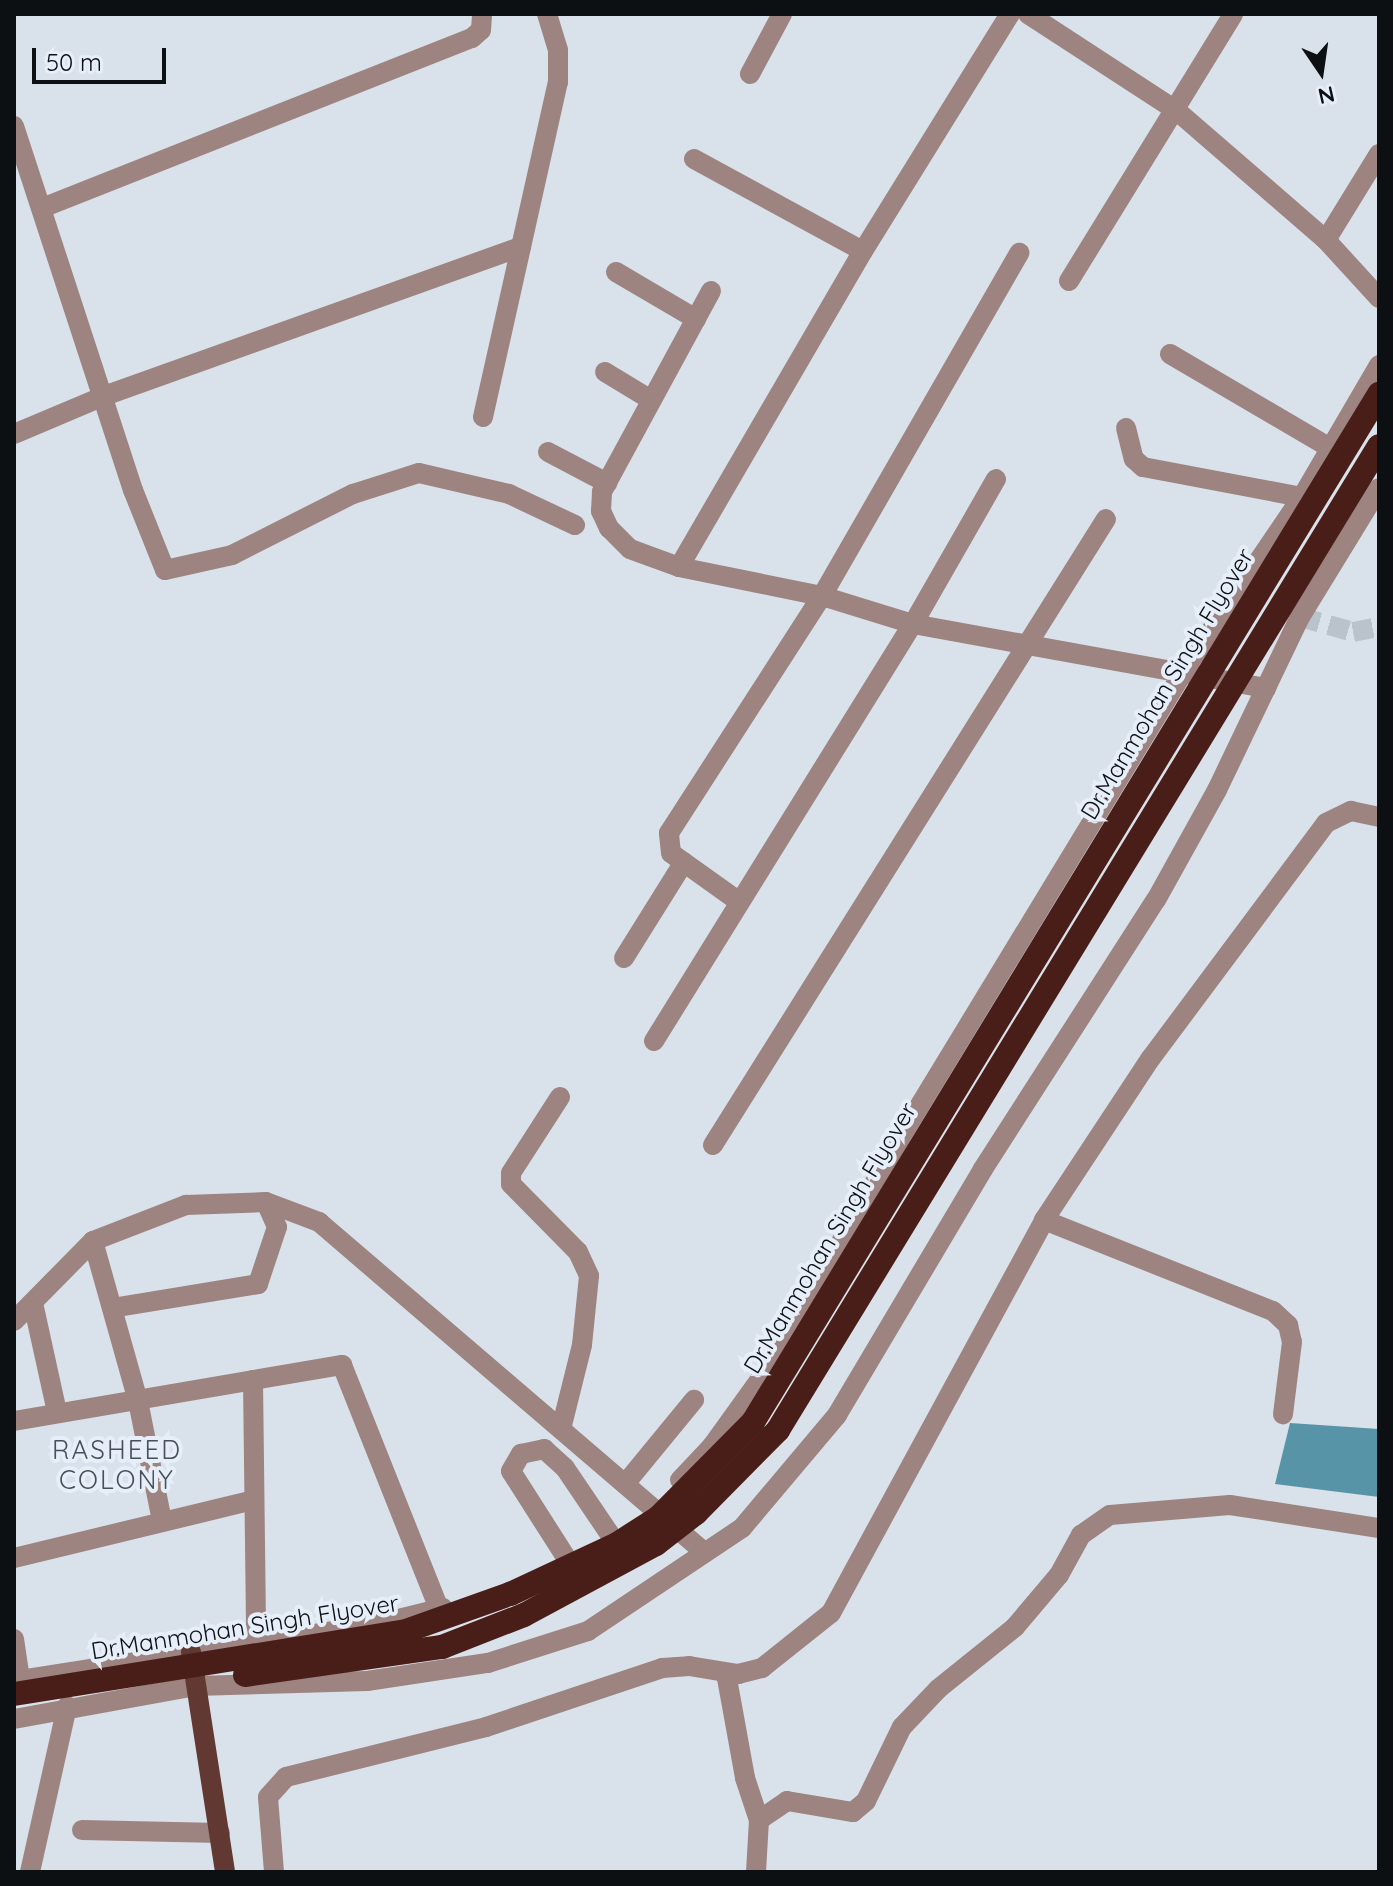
<!DOCTYPE html>
<style>
body{margin:0}
#map{position:relative;width:1393px;height:1886px;overflow:hidden;background:#d9e2eb;font-family:Quicksand,sans-serif}
div>[style]{position:absolute}
.water>*{inset:0;background:#5894a7}
.minor-tunnel>*{height:20px;margin-top:-10px;transform-origin:0;background:repeating-linear-gradient(90deg,#bac2cb 0 20px,transparent 0 30px)}
.minor>*{height:20px;margin:-10px;padding:0 10px;transform-origin:10px;border-radius:10px;background:#9d8480}
.major>*{height:20px;margin:-10px;padding:0 10px;transform-origin:10px;border-radius:10px;background:#613932}
.highway-bridge>*{height:24px;margin:-12px;padding:0 12px;transform-origin:12px;border-radius:12px;background:#4a1e18}
span{translate:-50% -50%;white-space:nowrap;text-align:center;line-height:1.15;-webkit-text-stroke:8px #e6eff9;paint-order:stroke}
.street-label{font-size:24px;color:#0d1013}
.neighbourhood-label{font-size:26px;color:#484f57;letter-spacing:2px}
.frame{position:absolute;inset:0;border:16px solid #0d1013;pointer-events:none}
.north{position:absolute;left:1281px;top:32px;width:80px;height:80px;-webkit-text-stroke:6px #e6eff9;paint-order:stroke;rotate:167deg;font-size:22px;font-weight:700;line-height:32px;text-align:center;color:#0d1013}
.north::after{content:'';display:block;margin:auto;width:28px;height:36px;background:#0d1013;clip-path:polygon(50% 0,100% 100%,50% 72%,0 100%)}
.scale{position:absolute;left:32px;top:48px;width:134px;height:36px;box-sizing:border-box;border:4px solid #0d1013;border-top:0;padding-left:10px;font-size:24px;line-height:28px;white-space:nowrap;color:#0d1013;-webkit-text-stroke:6px #e6eff9;paint-order:stroke}
</style>
<div id="map">
<div class="water">
<i style="clip-path:polygon(1290px 1423px,1379px 1429px,1379px 1497px,1275px 1484px)"></i>
</div>
<div class="minor-tunnel">
<i style="left:1300px;top:617px;width:55px;rotate:15.8deg"></i>
<i style="left:1353px;top:632px;width:26px;rotate:-11deg"></i>
</div>
<div class="minor">
<i style="left:1028px;top:14px;width:178px;rotate:33.1deg"></i>
<i style="left:1177px;top:111px;width:197px;rotate:40.9deg"></i>
<i style="left:1326px;top:240px;width:79px;rotate:47.6deg"></i>
<i style="left:750px;top:74px;width:68px;rotate:-61.9deg"></i>
<i style="left:14px;top:126px;width:383px;rotate:71.9deg"></i>
<i style="left:133px;top:490px;width:86px;rotate:68.2deg"></i>
<i style="left:165px;top:570px;width:69px;rotate:-12.6deg"></i>
<i style="left:232px;top:555px;width:136px;rotate:-26.8deg"></i>
<i style="left:353px;top:494px;width:69px;rotate:-17.7deg"></i>
<i style="left:419px;top:473px;width:92px;rotate:13.1deg"></i>
<i style="left:509px;top:494px;width:73px;rotate:25.2deg"></i>
<i style="left:694px;top:159px;width:192px;rotate:28.6deg"></i>
<i style="left:863px;top:251px;width:279px;rotate:-58.2deg"></i>
<i style="left:42px;top:208px;width:462px;rotate:-21.6deg"></i>
<i style="left:472px;top:38px;width:12px;rotate:-42deg"></i>
<i style="left:481px;top:30px;width:16px;rotate:-86deg"></i>
<i style="left:1326px;top:240px;width:101px;rotate:-58.4deg"></i>
<i style="left:616px;top:272px;width:93px;rotate:30.4deg"></i>
<i style="left:1069px;top:281px;width:313px;rotate:-58.4deg"></i>
<i style="left:711px;top:291px;width:229px;rotate:118.5deg"></i>
<i style="left:602px;top:492px;width:19px;rotate:93deg"></i>
<i style="left:601px;top:511px;width:19px;rotate:65deg"></i>
<i style="left:609px;top:528px;width:30px;rotate:45deg"></i>
<i style="left:630px;top:549px;width:52px;rotate:20.2deg"></i>
<i style="left:679px;top:567px;width:146px;rotate:11.5deg"></i>
<i style="left:822px;top:596px;width:95px;rotate:17.1deg"></i>
<i style="left:913px;top:624px;width:359px;rotate:10.3deg"></i>
<i style="left:1170px;top:354px;width:186px;rotate:30.4deg"></i>
<i style="left:605px;top:372px;width:54px;rotate:31.3deg"></i>
<i style="left:483px;top:417px;width:343px;rotate:-77.4deg"></i>
<i style="left:558px;top:82px;width:32px;rotate:-90deg"></i>
<i style="left:558px;top:50px;width:38px;rotate:-107deg"></i>
<i style="left:1126px;top:428px;width:32px;rotate:76deg"></i>
<i style="left:1134px;top:459px;width:12px;rotate:42deg"></i>
<i style="left:1143px;top:467px;width:162px;rotate:10.7deg"></i>
<i style="left:14px;top:434px;width:98px;rotate:-22.9deg"></i>
<i style="left:104px;top:396px;width:443px;rotate:-19.7deg"></i>
<i style="left:548px;top:452px;width:67px;rotate:27.7deg"></i>
<i style="left:679px;top:567px;width:366px;rotate:-59.8deg"></i>
<i style="left:738px;top:901px;width:82px;rotate:-144.4deg"></i>
<i style="left:671px;top:853px;width:20px;rotate:-96deg"></i>
<i style="left:669px;top:833px;width:282px;rotate:-57.2deg"></i>
<i style="left:822px;top:596px;width:396px;rotate:-60.1deg"></i>
<i style="left:624px;top:958px;width:113px;rotate:-58deg"></i>
<i style="left:654px;top:1041px;width:491px;rotate:-58.2deg"></i>
<i style="left:913px;top:624px;width:167px;rotate:-60.2deg"></i>
<i style="left:560px;top:1097px;width:90px;rotate:122.8deg"></i>
<i style="left:511px;top:1173px;width:11px;rotate:90deg"></i>
<i style="left:511px;top:1184px;width:95px;rotate:45.4deg"></i>
<i style="left:578px;top:1252px;width:26px;rotate:65deg"></i>
<i style="left:589px;top:1276px;width:69px;rotate:95.8deg"></i>
<i style="left:582px;top:1345px;width:87px;rotate:104deg"></i>
<i style="left:713px;top:1145px;width:739px;rotate:-57.88deg"></i>
<i style="left:1044px;top:1220px;width:246px;rotate:21.7deg"></i>
<i style="left:1273px;top:1311px;width:21px;rotate:43deg"></i>
<i style="left:1288px;top:1325px;width:17px;rotate:77deg"></i>
<i style="left:1292px;top:1342px;width:73px;rotate:97.1deg"></i>
<i style="left:93px;top:1241px;width:166px;rotate:74.3deg"></i>
<i style="left:138px;top:1401px;width:122px;rotate:78.7deg"></i>
<i style="left:33px;top:1303px;width:112px;rotate:77.6deg"></i>
<i style="left:112px;top:1308px;width:148px;rotate:-9.3deg"></i>
<i style="left:258px;top:1284px;width:60px;rotate:-71.6deg"></i>
<i style="left:277px;top:1227px;width:27px;rotate:-114deg"></i>
<i style="left:14px;top:1321px;width:112px;rotate:-45.4deg"></i>
<i style="left:93px;top:1241px;width:100px;rotate:-21.2deg"></i>
<i style="left:186px;top:1205px;width:80px;rotate:-2.1deg"></i>
<i style="left:266px;top:1202px;width:57px;rotate:20.7deg"></i>
<i style="left:319px;top:1222px;width:507px;rotate:40.6deg"></i>
<i style="left:253px;top:1380px;width:259px;rotate:89.3deg"></i>
<i style="left:14px;top:1421px;width:333px;rotate:-9.7deg"></i>
<i style="left:342px;top:1365px;width:263px;rotate:68.3deg"></i>
<i style="left:680px;top:1480px;width:47px;rotate:-46.7deg"></i>
<i style="left:712px;top:1446px;width:106px;rotate:-54.2deg"></i>
<i style="left:774px;top:1360px;width:255px;rotate:-60.4deg"></i>
<i style="left:900px;top:1138px;width:549px;rotate:-58.71deg"></i>
<i style="left:1185px;top:669px;width:208px;rotate:-55.8deg"></i>
<i style="left:1302px;top:497px;width:153px;rotate:-59.7deg"></i>
<i style="left:625px;top:1484px;width:109px;rotate:-50.6deg"></i>
<i style="left:14px;top:1558px;width:246px;rotate:-13.6deg"></i>
<i style="left:567px;top:1559px;width:104px;rotate:-122.5deg"></i>
<i style="left:511px;top:1471px;width:20px;rotate:-60deg"></i>
<i style="left:521px;top:1454px;width:24px;rotate:-12deg"></i>
<i style="left:544px;top:1449px;width:28px;rotate:42deg"></i>
<i style="left:565px;top:1468px;width:82px;rotate:55.9deg"></i>
<i style="left:14px;top:1639px;width:40px;rotate:81.5deg"></i>
<i style="left:726px;top:1673px;width:107px;rotate:79.7deg"></i>
<i style="left:745px;top:1778px;width:44px;rotate:71.6deg"></i>
<i style="left:759px;top:1820px;width:34px;rotate:-34deg"></i>
<i style="left:787px;top:1801px;width:67px;rotate:9.5deg"></i>
<i style="left:853px;top:1812px;width:17px;rotate:-40deg"></i>
<i style="left:866px;top:1801px;width:82px;rotate:-64.1deg"></i>
<i style="left:902px;top:1727px;width:52px;rotate:-46.5deg"></i>
<i style="left:938px;top:1689px;width:99px;rotate:-38.8deg"></i>
<i style="left:1015px;top:1627px;width:68px;rotate:-49.8deg"></i>
<i style="left:1059px;top:1575px;width:46px;rotate:-61.2deg"></i>
<i style="left:1081px;top:1535px;width:35px;rotate:-35deg"></i>
<i style="left:1110px;top:1515px;width:120px;rotate:-4.8deg"></i>
<i style="left:1230px;top:1505px;width:151px;rotate:8.8deg"></i>
<i style="left:14px;top:1681px;width:368px;rotate:-8.9deg"></i>
<i style="left:378px;top:1624px;width:67px;rotate:-13.8deg"></i>
<i style="left:14px;top:1719px;width:185px;rotate:-10.3deg"></i>
<i style="left:196px;top:1686px;width:171px;rotate:-1.7deg"></i>
<i style="left:367px;top:1681px;width:122px;rotate:-8.5deg"></i>
<i style="left:488px;top:1663px;width:105px;rotate:-17.7deg"></i>
<i style="left:588px;top:1631px;width:185px;rotate:-33.8deg"></i>
<i style="left:742px;top:1528px;width:148px;rotate:-49.9deg"></i>
<i style="left:837px;top:1415px;width:286px;rotate:-59.3deg"></i>
<i style="left:983px;top:1169px;width:320px;rotate:-57.3deg"></i>
<i style="left:1156px;top:900px;width:126px;rotate:-61deg"></i>
<i style="left:1217px;top:790px;width:192px;rotate:-64.4deg"></i>
<i style="left:1300px;top:617px;width:151px;rotate:-58.5deg"></i>
<i style="left:82px;top:1830px;width:138px;rotate:1.2deg"></i>
<i style="left:30px;top:1872px;width:170px;rotate:-77.4deg"></i>
<i style="left:274px;top:1872px;width:75px;rotate:-94.6deg"></i>
<i style="left:268px;top:1797px;width:27px;rotate:-48deg"></i>
<i style="left:286px;top:1777px;width:206px;rotate:-14deg"></i>
<i style="left:486px;top:1727px;width:186px;rotate:-18.5deg"></i>
<i style="left:662px;top:1668px;width:27px;rotate:-4deg"></i>
<i style="left:689px;top:1666px;width:50px;rotate:9.3deg"></i>
<i style="left:738px;top:1674px;width:25px;rotate:-14deg"></i>
<i style="left:762px;top:1668px;width:88px;rotate:-38.6deg"></i>
<i style="left:831px;top:1613px;width:447px;rotate:-61.5deg"></i>
<i style="left:1044px;top:1220px;width:194px;rotate:-56.6deg"></i>
<i style="left:1151px;top:1058px;width:293px;rotate:-53.3deg"></i>
<i style="left:1326px;top:823px;width:28px;rotate:-26deg"></i>
<i style="left:1351px;top:811px;width:29px;rotate:12deg"></i>
<i style="left:756px;top:1872px;width:52px;rotate:-86.7deg"></i>
</div>
<div class="major">
<i style="left:191px;top:1652px;width:223px;rotate:81.2deg"></i>
</div>
<div class="highway-bridge">
<i style="left:245px;top:1675px;width:199px;rotate:-8.1deg"></i>
<i style="left:442px;top:1647px;width:88px;rotate:-21.3deg"></i>
<i style="left:524px;top:1615px;width:150px;rotate:-28.3deg"></i>
<i style="left:656px;top:1544px;width:51px;rotate:-37.8deg"></i>
<i style="left:696px;top:1513px;width:117px;rotate:-45.3deg"></i>
<i style="left:778px;top:1430px;width:1153px;rotate:-58.58deg"></i>
<i style="left:14px;top:1694px;width:394px;rotate:-9.1deg"></i>
<i style="left:403px;top:1632px;width:114px;rotate:-19.6deg"></i>
<i style="left:510px;top:1594px;width:118px;rotate:-25deg"></i>
<i style="left:617px;top:1544px;width:50px;rotate:-32.7deg"></i>
<i style="left:659px;top:1517px;width:134px;rotate:-45.3deg"></i>
<i style="left:753px;top:1422px;width:1204px;rotate:-58.66deg"></i>
</div>
<div class="street-label">
<span style="left:1167px;top:684px;rotate:-59deg">Dr.Manmohan Singh Flyover</span>
<span style="left:830px;top:1238px;rotate:-59deg">Dr.Manmohan Singh Flyover</span>
<span style="left:245px;top:1627px;rotate:-9deg">Dr.Manmohan Singh Flyover</span>
</div>
<div class="neighbourhood-label">
<span style="left:117px;top:1465px">RASHEED<br>COLONY</span>
</div>
<div class="frame"></div>
<div class="north">N</div>
<div class="scale">50 m</div>
</div>
